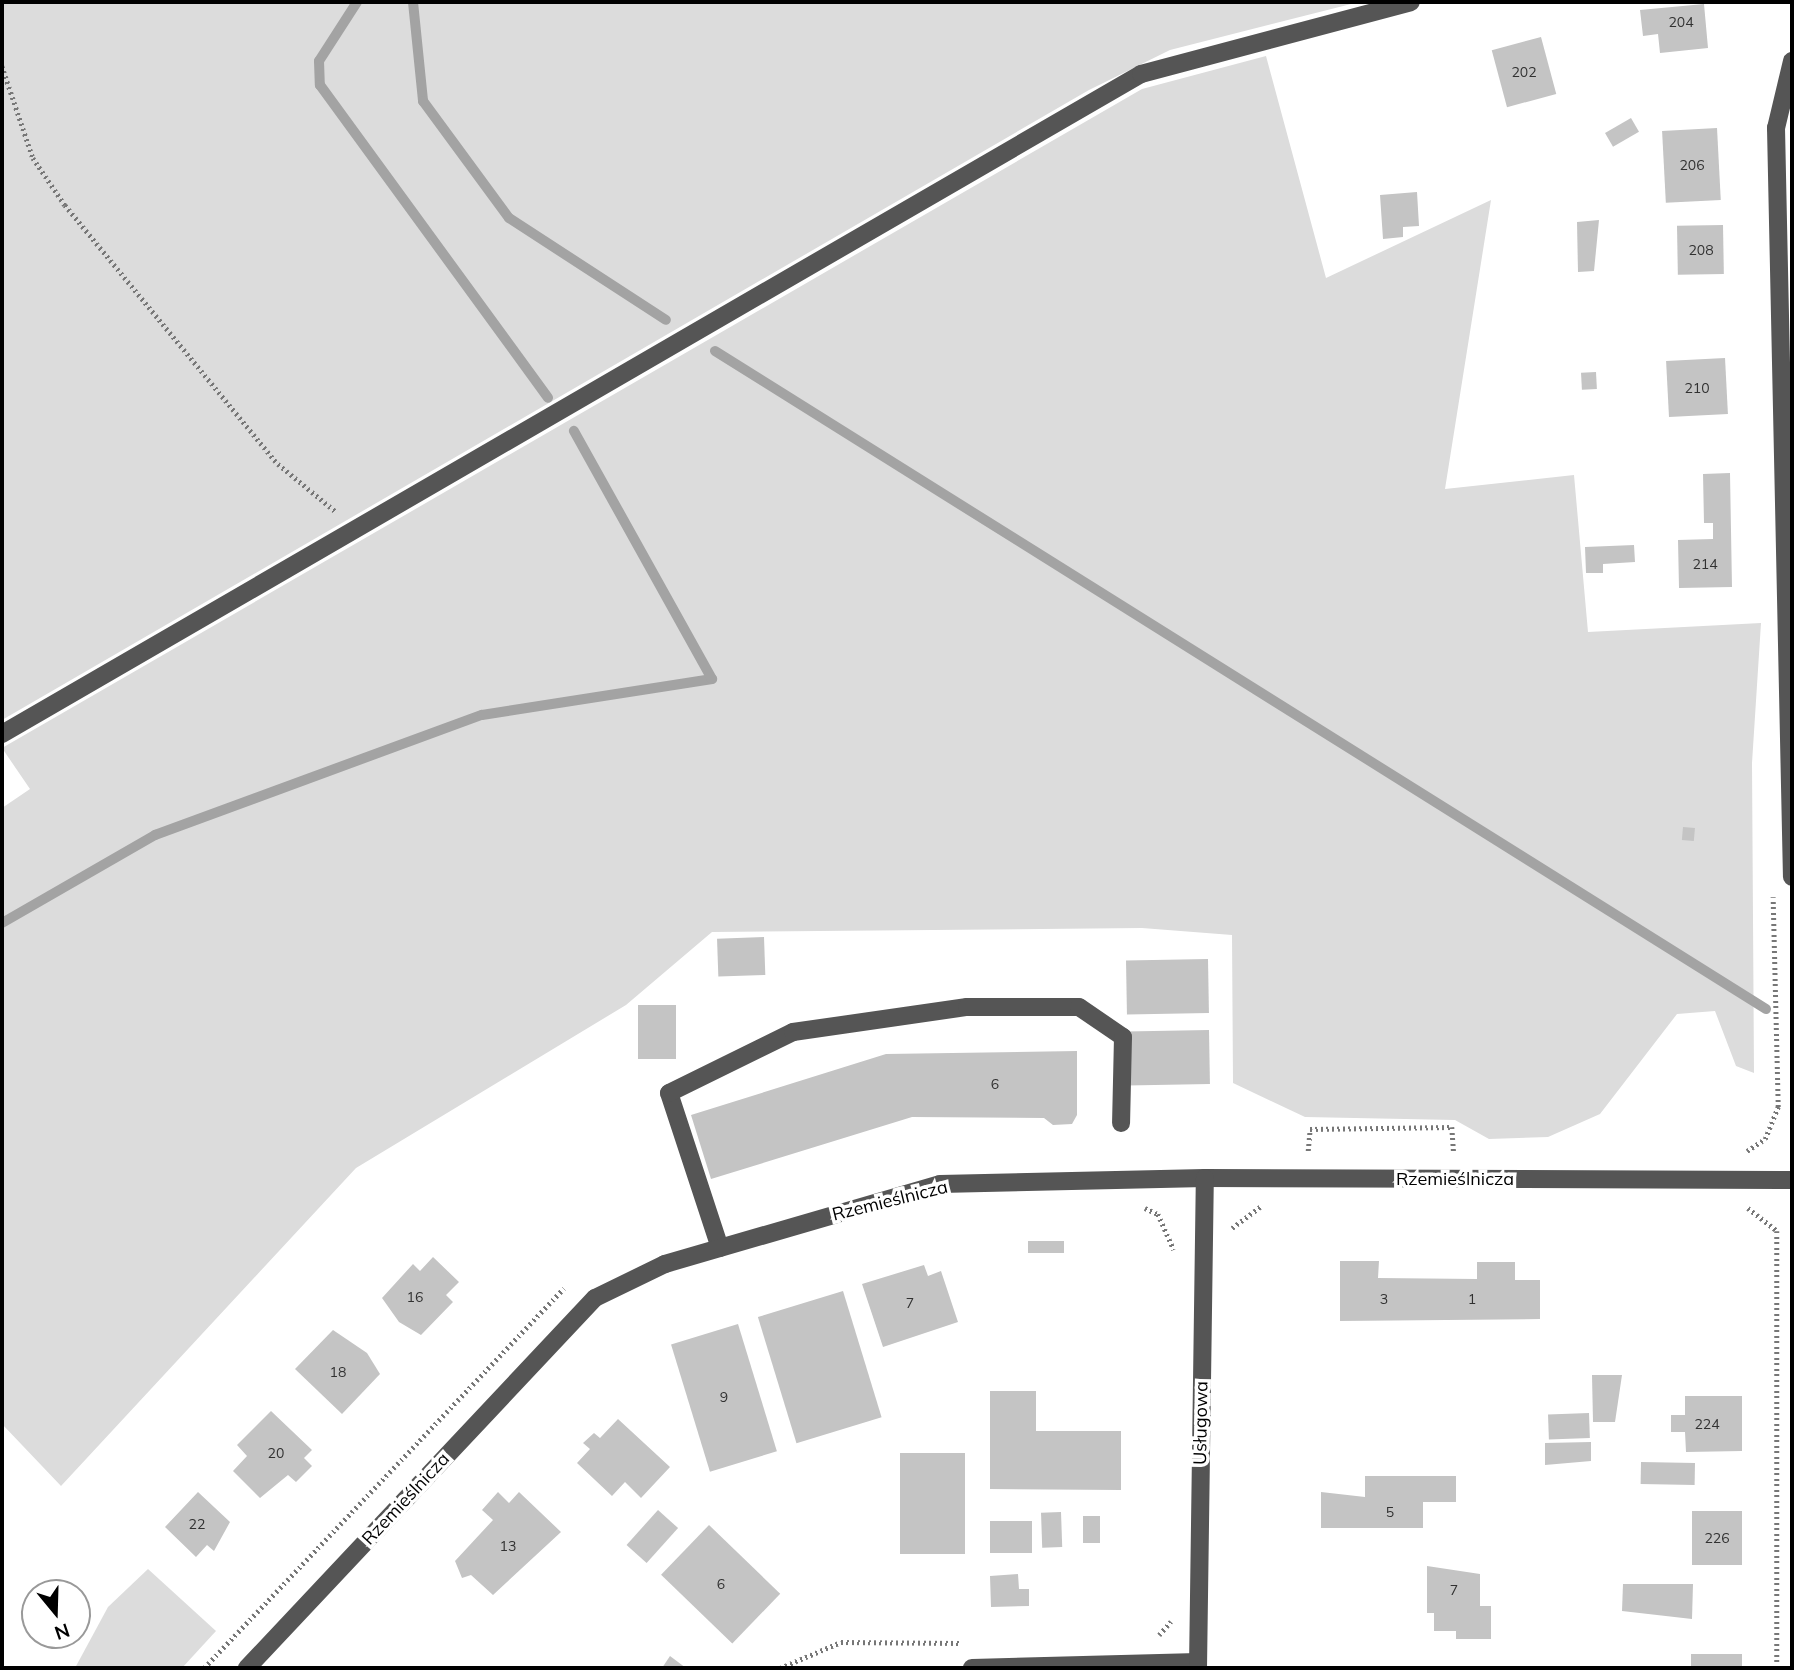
<!DOCTYPE html>
<meta charset="utf-8">
<style>
body{margin:0}
#map{position:relative;width:1794px;height:1670px;overflow:hidden;background:#fff;font-family:Mulish,sans-serif}
div>[style]{position:absolute}
.green>*{inset:0;background:#dcdcdc}
.stream>*{height:10px;margin:-5px;padding:0 5px;transform-origin:5px;border-radius:5px;background:#a3a3a3}
.building>*{inset:0;background:#c4c4c4;transform-origin:0 0}
.path>*{height:4.5px;margin-top:-2.25px;transform-origin:0;background:repeating-linear-gradient(90deg,#777 0 2px,transparent 0 5.5px)}
.minor>*{height:18px;margin:-9px;padding:0 9px;transform-origin:9px;border-radius:9px;background:#555}
span{translate:-50% -50%;white-space:nowrap;text-align:center;line-height:1.15;-webkit-text-stroke:7px #fff;paint-order:stroke}
.number-label{font-size:14px;color:#313131}
.number-label span{-webkit-text-stroke-width:0}
.street-label{font-size:18px;color:#000}
.frame{position:absolute;inset:0;border:4px solid #000;pointer-events:none}
.north{position:absolute;left:21px;top:1579px;width:70px;height:70px;box-sizing:border-box;background:#fff;border:2px solid #999;border-radius:50%;rotate:161deg;font-size:19px;font-weight:700;line-height:28px;text-align:center;color:#000}
.north::after{content:'';display:block;margin:auto;width:24px;height:32px;background:#000;clip-path:polygon(50% 0,100% 100%,50% 72%,0 100%)}
</style>
<div id="map">
<div class="green">
<i style="clip-path:polygon(2px 2px,1359px 2px,1170px 50px,1089px 90px,2px 720px)"></i>
<i style="clip-path:polygon(1266px 56px,1326px 278px,1491px 200px,1445px 489px,1574px 475px,1588px 632px,1761px 623px,1752px 763px,1754px 1073px,1736px 1066px,1715px 1011px,1677px 1014px,1600px 1114px,1548px 1137px,1489px 1139px,1455px 1120px,1305px 1117px,1233px 1083px,1232px 935px,1142px 928px,712px 932px,626px 1005px,356px 1168px,61px 1486px,2px 1424px,2px 808px,30px 789px,2px 748px,1142px 89px)"></i>
<i style="clip-path:polygon(148px 1569px,216px 1631px,182px 1668px,75px 1668px,108px 1607px)"></i>
</div>
<div class="stream">
<i style="left:357px;top:2px;width:70px;rotate:122.8deg"></i>
<i style="left:319px;top:61px;width:24px;rotate:88deg"></i>
<i style="left:320px;top:85px;width:387px;rotate:53.9deg"></i>
<i style="left:413px;top:2px;width:100px;rotate:84.2deg"></i>
<i style="left:423px;top:101px;width:145px;rotate:53.7deg"></i>
<i style="left:509px;top:218px;width:187px;rotate:33deg"></i>
<i style="left:715px;top:351px;width:1240px;rotate:32.05deg"></i>
<i style="left:2px;top:923px;width:177px;rotate:-29.9deg"></i>
<i style="left:155px;top:835px;width:348px;rotate:-20.2deg"></i>
<i style="left:482px;top:715px;width:233px;rotate:-8.9deg"></i>
<i style="left:712px;top:679px;width:284px;rotate:-119.1deg"></i>
</div>
<div class="building">
<i style="clip-path:polygon(1704px 4px,1708px 48px,1660px 53px,1658px 34px,1643px 36px,1640px 10px)"></i>
<i style="left:1541px;top:37px;width:59px;height:51px;rotate:75deg"></i>
<i style="left:1631px;top:118px;width:16px;height:30px;rotate:60deg"></i>
<i style="left:1717px;top:128px;width:72px;height:55px;rotate:87deg"></i>
<i style="clip-path:polygon(1417px 192px,1419px 226px,1403px 227px,1403px 237px,1383px 239px,1380px 195px)"></i>
<i style="clip-path:polygon(1599px 220px,1594px 271px,1578px 272px,1577px 222px)"></i>
<i style="left:1723px;top:225px;width:49px;height:46px;rotate:89deg"></i>
<i style="left:1725px;top:358px;width:56px;height:59px;rotate:87deg"></i>
<i style="left:1596px;top:372px;width:17px;height:15px;rotate:87deg"></i>
<i style="clip-path:polygon(1730px 473px,1732px 587px,1679px 588px,1678px 540px,1713px 539px,1713px 523px,1704px 523px,1703px 474px)"></i>
<i style="clip-path:polygon(1634px 545px,1635px 562px,1603px 564px,1603px 573px,1586px 573px,1585px 547px)"></i>
<i style="left:1683px;top:827px;width:12px;height:13px;rotate:5deg"></i>
<i style="left:764px;top:937px;width:38px;height:47px;rotate:88deg"></i>
<i style="left:1208px;top:959px;width:54px;height:82px;rotate:89deg"></i>
<i style="left:676px;top:1005px;width:54px;height:38px;rotate:90deg"></i>
<i style="left:1209px;top:1030px;width:54px;height:83px;rotate:89deg"></i>
<i style="clip-path:polygon(1077px 1051px,1077px 1115px,1072px 1124px,1053px 1125px,1044px 1118px,912px 1117px,711px 1179px,691px 1115px,886px 1054px)"></i>
<i style="left:1028px;top:1241px;width:36px;height:12px"></i>
<i style="clip-path:polygon(433px 1257px,459px 1282px,446px 1295px,453px 1302px,421px 1335px,399px 1322px,382px 1298px,413px 1264px,420px 1271px)"></i>
<i style="clip-path:polygon(1340px 1261px,1379px 1261px,1378px 1278px,1477px 1279px,1477px 1262px,1515px 1262px,1515px 1280px,1540px 1280px,1540px 1319px,1340px 1321px)"></i>
<i style="clip-path:polygon(924px 1265px,928px 1276px,941px 1271px,958px 1322px,883px 1347px,862px 1284px)"></i>
<i style="left:843px;top:1291px;width:132px;height:89px;rotate:73deg"></i>
<i style="left:738px;top:1324px;width:133px;height:70px;rotate:73deg"></i>
<i style="clip-path:polygon(333px 1330px,367px 1353px,380px 1374px,342px 1414px,295px 1369px)"></i>
<i style="clip-path:polygon(1592px 1375px,1622px 1375px,1615px 1422px,1593px 1422px)"></i>
<i style="clip-path:polygon(990px 1391px,1036px 1391px,1036px 1431px,1121px 1431px,1121px 1490px,990px 1489px)"></i>
<i style="clip-path:polygon(1685px 1396px,1742px 1396px,1742px 1451px,1686px 1452px,1685px 1432px,1671px 1432px,1671px 1415px,1685px 1415px)"></i>
<i style="clip-path:polygon(271px 1411px,312px 1450px,304px 1458px,312px 1466px,296px 1482px,288px 1475px,260px 1498px,233px 1471px,247px 1456px,237px 1445px)"></i>
<i style="left:1589px;top:1413px;width:25px;height:41px;rotate:88deg"></i>
<i style="clip-path:polygon(618px 1419px,670px 1467px,641px 1498px,625px 1482px,612px 1496px,577px 1463px,590px 1449px,583px 1443px,594px 1433px,600px 1438px)"></i>
<i style="clip-path:polygon(1591px 1442px,1591px 1461px,1545px 1465px,1545px 1443px)"></i>
<i style="left:900px;top:1453px;width:65px;height:101px"></i>
<i style="left:1641px;top:1462px;width:54px;height:22px;rotate:1deg"></i>
<i style="clip-path:polygon(1365px 1476px,1456px 1476px,1456px 1502px,1423px 1502px,1423px 1528px,1321px 1528px,1321px 1492px,1365px 1497px)"></i>
<i style="clip-path:polygon(198px 1492px,230px 1522px,214px 1551px,207px 1545px,196px 1557px,165px 1527px)"></i>
<i style="clip-path:polygon(498px 1492px,509px 1503px,519px 1492px,561px 1532px,493px 1595px,471px 1575px,462px 1578px,455px 1561px,493px 1520px,482px 1510px)"></i>
<i style="left:658px;top:1510px;width:27px;height:47px;rotate:42deg"></i>
<i style="left:1692px;top:1511px;width:50px;height:54px"></i>
<i style="left:1061px;top:1512px;width:35px;height:20px;rotate:88deg"></i>
<i style="left:1083px;top:1516px;width:17px;height:27px"></i>
<i style="left:990px;top:1521px;width:42px;height:32px"></i>
<i style="left:709px;top:1525px;width:99px;height:69px;rotate:44deg"></i>
<i style="clip-path:polygon(1427px 1566px,1480px 1574px,1480px 1606px,1491px 1606px,1491px 1639px,1456px 1639px,1456px 1631px,1434px 1631px,1434px 1613px,1427px 1613px)"></i>
<i style="clip-path:polygon(1018px 1574px,1019px 1589px,1029px 1589px,1029px 1606px,991px 1607px,990px 1576px)"></i>
<i style="clip-path:polygon(1623px 1584px,1693px 1584px,1692px 1619px,1622px 1611px)"></i>
<i style="left:1742px;top:1654px;width:14px;height:51px;rotate:90deg"></i>
<i style="clip-path:polygon(670px 1656px,686px 1668px,662px 1668px)"></i>
</div>
<div class="path">
<i style="left:2px;top:66px;width:97px;rotate:71.4deg"></i>
<i style="left:33px;top:158px;width:57px;rotate:55.8deg"></i>
<i style="left:65px;top:205px;width:335px;rotate:50.6deg"></i>
<i style="left:278px;top:464px;width:74px;rotate:39.5deg"></i>
<i style="left:1308px;top:1151px;width:22px;rotate:-85deg"></i>
<i style="left:1310px;top:1129px;width:142px;rotate:-0.8deg"></i>
<i style="left:1452px;top:1127px;width:26px;rotate:86deg"></i>
<i style="left:1747px;top:1151px;width:22px;rotate:-34deg"></i>
<i style="left:1765px;top:1139px;width:35px;rotate:-68deg"></i>
<i style="left:1778px;top:1107px;width:210px;rotate:-91.4deg"></i>
<i style="left:1145px;top:1208px;width:14px;rotate:25deg"></i>
<i style="left:1158px;top:1214px;width:39px;rotate:66deg"></i>
<i style="left:1748px;top:1208px;width:37px;rotate:38deg"></i>
<i style="left:1777px;top:1231px;width:437px;rotate:90deg"></i>
<i style="left:1232px;top:1228px;width:36px;rotate:-37deg"></i>
<i style="left:1159px;top:1635px;width:18px;rotate:-49deg"></i>
<i style="left:204px;top:1668px;width:523px;rotate:-46.55deg"></i>
<i style="left:780px;top:1668px;width:66px;rotate:-23.1deg"></i>
<i style="left:841px;top:1642px;width:118px;rotate:0.5deg"></i>
</div>
<div class="minor">
<i style="left:1792px;top:61px;width:69px;rotate:103.4deg"></i>
<i style="left:1776px;top:128px;width:749px;rotate:88.78deg"></i>
<i style="left:2px;top:734px;width:1316px;rotate:-30.09deg"></i>
<i style="left:1141px;top:74px;width:279px;rotate:-14.9deg"></i>
<i style="left:720px;top:1248px;width:163px;rotate:-108.2deg"></i>
<i style="left:669px;top:1093px;width:138px;rotate:-26.2deg"></i>
<i style="left:793px;top:1032px;width:176px;rotate:-8.2deg"></i>
<i style="left:967px;top:1007px;width:112px"></i>
<i style="left:1079px;top:1007px;width:53px;rotate:34.3deg"></i>
<i style="left:1123px;top:1037px;width:86px;rotate:91.3deg"></i>
<i style="left:247px;top:1668px;width:508px;rotate:-46.76deg"></i>
<i style="left:595px;top:1298px;width:78px;rotate:-25.9deg"></i>
<i style="left:665px;top:1264px;width:286px;rotate:-16.2deg"></i>
<i style="left:940px;top:1184px;width:265px;rotate:-1.3deg"></i>
<i style="left:1205px;top:1178px;width:587px;rotate:0.2deg"></i>
<i style="left:972px;top:1668px;width:226px;rotate:-1.5deg"></i>
<i style="left:1198px;top:1668px;width:490px;rotate:-89.2deg"></i>
</div>
<div class="number-label">
<span style="left:1681px;top:22px">204</span>
<span style="left:1524px;top:72px">202</span>
<span style="left:1692px;top:165px">206</span>
<span style="left:1701px;top:250px">208</span>
<span style="left:1697px;top:388px">210</span>
<span style="left:1705px;top:564px">214</span>
<span style="left:995px;top:1084px">6</span>
<span style="left:415px;top:1297px">16</span>
<span style="left:1384px;top:1299px">3</span>
<span style="left:1472px;top:1299px">1</span>
<span style="left:910px;top:1303px">7</span>
<span style="left:338px;top:1372px">18</span>
<span style="left:724px;top:1397px">9</span>
<span style="left:1707px;top:1424px">224</span>
<span style="left:276px;top:1453px">20</span>
<span style="left:1390px;top:1512px">5</span>
<span style="left:197px;top:1524px">22</span>
<span style="left:1717px;top:1538px">226</span>
<span style="left:508px;top:1546px">13</span>
<span style="left:721px;top:1584px">6</span>
<span style="left:1454px;top:1590px">7</span>
</div>
<div class="street-label">
<span style="left:1455px;top:1179px">Rzemieślnicza</span>
<span style="left:890px;top:1201px;rotate:-14deg">Rzemieślnicza</span>
<span style="left:1201px;top:1423px;rotate:-89deg">Usługowa</span>
<span style="left:406px;top:1499px;rotate:-47deg">Rzemieślnicza</span>
</div>
<div class="frame"></div>
<div class="north">N</div>
</div>
